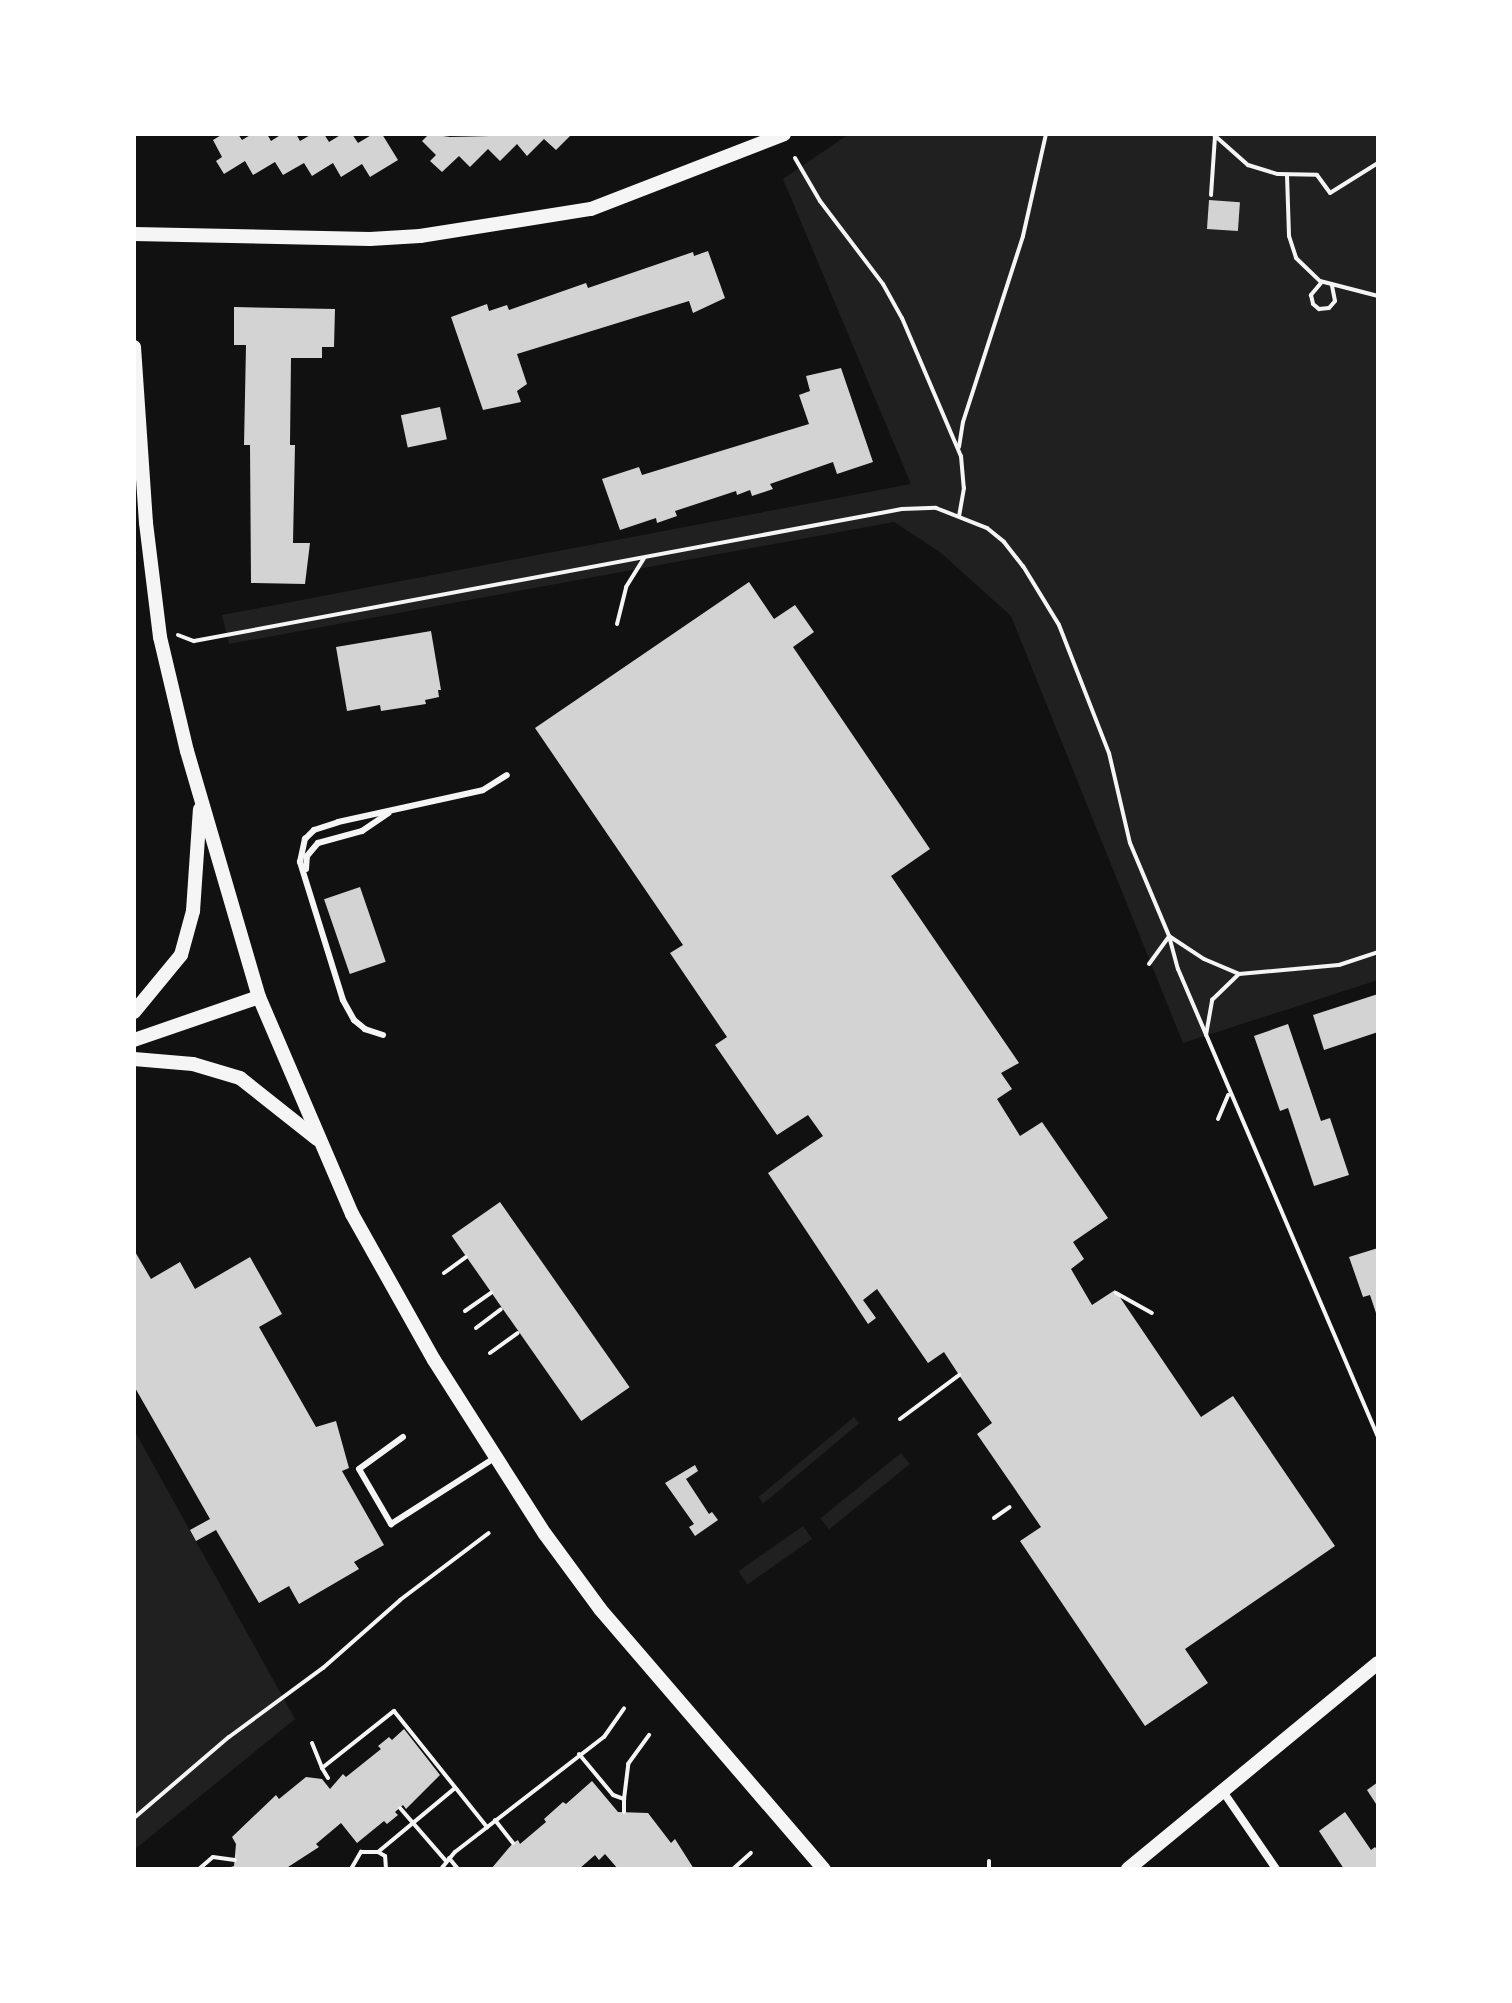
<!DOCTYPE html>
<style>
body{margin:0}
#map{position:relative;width:1512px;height:2003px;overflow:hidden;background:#111;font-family:Quicksand,sans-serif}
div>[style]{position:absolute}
.green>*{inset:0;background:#202020;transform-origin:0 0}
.building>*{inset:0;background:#d3d3d3;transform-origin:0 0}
.path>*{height:4px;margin:-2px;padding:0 2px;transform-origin:2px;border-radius:2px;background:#f5f5f5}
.service>*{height:6px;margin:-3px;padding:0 3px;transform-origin:3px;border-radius:3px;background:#f5f5f5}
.minor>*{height:8px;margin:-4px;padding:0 4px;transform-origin:4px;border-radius:4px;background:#f5f5f5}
.tertiary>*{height:14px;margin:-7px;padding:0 7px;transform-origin:7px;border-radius:7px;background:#f5f5f5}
span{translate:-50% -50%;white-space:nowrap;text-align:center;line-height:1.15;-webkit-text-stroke:6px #fff;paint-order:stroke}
.frame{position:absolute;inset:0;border:136px solid #fff;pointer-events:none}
</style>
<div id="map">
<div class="green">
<i style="clip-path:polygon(849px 134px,1211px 134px,1215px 139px,1221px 134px,1378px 134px,1378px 980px,1183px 1043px,1011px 616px,940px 552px,894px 522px,229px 644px,222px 615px,911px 484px,783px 179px)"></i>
<i style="left:854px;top:1417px;width:8px;height:125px;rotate:50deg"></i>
<i style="clip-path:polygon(134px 1430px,295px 1719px,134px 1850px)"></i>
<i style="left:901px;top:1453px;width:14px;height:104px;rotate:51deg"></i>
<i style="left:803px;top:1526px;width:16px;height:79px;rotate:55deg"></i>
</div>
<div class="building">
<i style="clip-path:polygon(223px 134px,238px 134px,242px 140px,252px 134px,267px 134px,271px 141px,282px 134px,296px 134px,300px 141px,312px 134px,324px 134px,329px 142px,342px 134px,352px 134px,358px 143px,373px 134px,382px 134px,398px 160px,370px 177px,362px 164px,341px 177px,333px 163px,312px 176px,304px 163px,283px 175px,275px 162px,253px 175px,245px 161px,224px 174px,216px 161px,222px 157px,213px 140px)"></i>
<i style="clip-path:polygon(429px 134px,450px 137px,572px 134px,556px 150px,544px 139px,527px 156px,517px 144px,500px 161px,488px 149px,470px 167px,459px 156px,442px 172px,430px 161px,436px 155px,422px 141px)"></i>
<i style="left:1209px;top:200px;width:31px;height:29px;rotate:4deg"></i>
<i style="clip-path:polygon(708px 251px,725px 298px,693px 313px,689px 301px,517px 354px,527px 384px,517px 391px,521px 402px,483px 410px,451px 317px,487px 304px,489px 311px,507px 305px,509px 310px,586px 283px,588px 288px,693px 252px,694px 256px)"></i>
<i style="clip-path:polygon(234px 307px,335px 309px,334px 347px,322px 347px,322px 358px,291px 358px,290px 445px,295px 445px,293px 543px,310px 543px,305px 584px,251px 583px,250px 445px,244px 445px,246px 345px,234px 345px)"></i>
<i style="clip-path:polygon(841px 368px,873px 462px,837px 474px,833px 462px,770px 484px,773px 489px,752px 496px,750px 490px,737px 495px,736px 491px,675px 511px,677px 516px,657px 523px,656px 518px,620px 530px,602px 479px,639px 467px,642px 475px,809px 424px,799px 395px,810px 391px,806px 376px)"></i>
<i style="left:440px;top:407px;width:33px;height:40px;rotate:78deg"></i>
<i style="clip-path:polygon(749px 582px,774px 619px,795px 605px,814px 632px,793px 647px,930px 849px,891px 876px,1019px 1063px,1001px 1073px,1012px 1089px,997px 1099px,1020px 1136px,1042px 1122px,1108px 1218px,1073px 1242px,1084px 1259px,1071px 1269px,1092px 1305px,1115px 1290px,1201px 1417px,1233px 1396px,1335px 1546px,1185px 1649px,1208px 1683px,1145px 1726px,1020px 1541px,1041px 1527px,977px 1434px,992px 1423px,959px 1375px,944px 1352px,928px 1363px,877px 1289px,863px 1300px,876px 1318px,868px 1324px,768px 1173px,823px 1136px,808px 1115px,777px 1135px,715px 1045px,727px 1037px,670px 953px,683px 945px,535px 728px)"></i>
<i style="clip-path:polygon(431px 631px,441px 690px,438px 690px,439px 697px,425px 700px,426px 704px,381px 711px,380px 705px,347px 711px,336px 647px)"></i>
<i style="left:360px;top:887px;width:79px;height:38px;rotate:71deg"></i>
<i style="clip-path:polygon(1378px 994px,1378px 1032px,1324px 1050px,1313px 1015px)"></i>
<i style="clip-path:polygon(1288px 1024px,1321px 1121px,1330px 1118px,1349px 1175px,1314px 1186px,1288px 1108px,1280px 1111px,1254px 1036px)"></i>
<i style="left:500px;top:1202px;width:226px;height:59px;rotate:55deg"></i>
<i style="clip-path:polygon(1378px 1248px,1378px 1316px,1377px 1316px,1370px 1295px,1363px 1297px,1349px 1257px)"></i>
<i style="clip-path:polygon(134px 1250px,151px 1279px,180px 1262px,195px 1289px,250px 1257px,282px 1314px,259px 1327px,316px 1427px,336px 1421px,349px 1468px,342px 1471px,384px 1545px,354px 1562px,359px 1569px,299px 1604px,289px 1586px,259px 1603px,216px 1530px,196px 1541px,190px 1530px,210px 1519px,134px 1386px)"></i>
<i style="clip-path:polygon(695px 1465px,698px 1471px,686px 1479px,709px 1514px,712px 1512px,718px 1520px,695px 1536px,689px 1527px,694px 1524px,665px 1483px)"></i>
<i style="clip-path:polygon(404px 1729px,440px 1775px,406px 1809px,403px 1805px,395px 1812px,398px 1815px,387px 1824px,384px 1821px,357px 1843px,341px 1823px,316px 1844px,319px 1847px,285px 1869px,225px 1869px,234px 1866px,236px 1844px,232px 1837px,276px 1795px,279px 1799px,306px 1777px,322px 1779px,330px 1789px,343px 1774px,346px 1777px,381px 1749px,378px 1746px,389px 1737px,392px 1740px)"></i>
<i style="clip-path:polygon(592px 1781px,618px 1812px,648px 1813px,671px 1843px,675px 1839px,694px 1869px,618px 1869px,605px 1854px,599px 1860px,595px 1855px,579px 1869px,491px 1869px,513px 1843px,518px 1840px,520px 1844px,546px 1822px,544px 1819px,563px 1802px,566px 1804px)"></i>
<i style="clip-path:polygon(1378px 1782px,1378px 1807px,1367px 1790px)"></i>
<i style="clip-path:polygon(1345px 1812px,1371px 1850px,1375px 1847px,1378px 1851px,1378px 1869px,1344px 1869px,1319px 1831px)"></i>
</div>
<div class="path">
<i style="left:1213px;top:134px;width:47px;rotate:41.5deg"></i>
<i style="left:1248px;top:165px;width:31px;rotate:17deg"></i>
<i style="left:1278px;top:174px;width:39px;rotate:1deg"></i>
<i style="left:1317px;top:175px;width:22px;rotate:54deg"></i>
<i style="left:1330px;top:193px;width:57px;rotate:-32deg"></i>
<i style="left:795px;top:158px;width:50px;rotate:59.8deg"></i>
<i style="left:820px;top:201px;width:104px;rotate:52.8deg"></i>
<i style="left:883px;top:284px;width:39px;rotate:61deg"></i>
<i style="left:902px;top:318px;width:150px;rotate:66.9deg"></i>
<i style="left:961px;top:456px;width:32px;rotate:85deg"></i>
<i style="left:964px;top:488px;width:28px;rotate:100deg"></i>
<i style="left:1287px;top:175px;width:61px;rotate:88.1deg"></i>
<i style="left:1289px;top:236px;width:23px;rotate:72deg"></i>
<i style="left:1296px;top:258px;width:33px;rotate:44deg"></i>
<i style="left:1320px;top:281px;width:60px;rotate:14.5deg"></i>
<i style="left:1211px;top:195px;width:59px;rotate:-86.1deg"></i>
<i style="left:1321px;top:283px;width:16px;rotate:130deg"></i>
<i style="left:1311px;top:295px;width:9px;rotate:77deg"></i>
<i style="left:1313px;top:304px;width:8px;rotate:40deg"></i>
<i style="left:1319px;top:309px;width:10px;rotate:-6deg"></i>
<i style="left:1329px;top:308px;width:9px;rotate:-49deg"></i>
<i style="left:1335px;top:301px;width:16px;rotate:-101deg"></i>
<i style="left:959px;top:447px;width:25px;rotate:-81deg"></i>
<i style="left:963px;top:422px;width:195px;rotate:-72.1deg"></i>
<i style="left:1023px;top:236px;width:105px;rotate:-77.3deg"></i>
<i style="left:617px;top:624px;width:38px;rotate:-76deg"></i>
<i style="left:626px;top:587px;width:34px;rotate:-58deg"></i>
<i style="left:178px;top:635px;width:17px;rotate:21deg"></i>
<i style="left:194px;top:641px;width:720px;rotate:-10.56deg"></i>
<i style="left:902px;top:509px;width:34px;rotate:-2deg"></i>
<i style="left:936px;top:508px;width:55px;rotate:21.4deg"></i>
<i style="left:987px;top:528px;width:22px;rotate:39deg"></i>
<i style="left:1004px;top:542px;width:31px;rotate:52deg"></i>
<i style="left:1023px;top:566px;width:69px;rotate:58.6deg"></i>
<i style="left:1059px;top:625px;width:137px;rotate:68.7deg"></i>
<i style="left:1109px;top:753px;width:92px;rotate:76.9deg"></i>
<i style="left:1130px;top:843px;width:101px;rotate:67.2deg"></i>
<i style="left:1169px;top:936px;width:34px;rotate:75deg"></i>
<i style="left:1178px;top:969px;width:509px;rotate:66.86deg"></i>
<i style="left:1149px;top:964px;width:34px;rotate:-54deg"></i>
<i style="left:1169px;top:936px;width:42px;rotate:33.3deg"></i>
<i style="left:1204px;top:959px;width:38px;rotate:23deg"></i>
<i style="left:1239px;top:974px;width:100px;rotate:-5.1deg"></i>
<i style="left:1339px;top:965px;width:41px;rotate:-18.4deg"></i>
<i style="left:1206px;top:1035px;width:36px;rotate:-80deg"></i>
<i style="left:1212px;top:1000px;width:37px;rotate:-44deg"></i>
<i style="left:1218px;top:1119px;width:26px;rotate:-67deg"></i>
<i style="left:444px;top:1273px;width:27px;rotate:-36deg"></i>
<i style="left:1116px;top:1293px;width:41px;rotate:29.1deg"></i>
<i style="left:465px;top:1311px;width:32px;rotate:-35deg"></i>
<i style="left:476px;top:1328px;width:31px;rotate:-37deg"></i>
<i style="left:490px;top:1353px;width:34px;rotate:-36deg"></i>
<i style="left:900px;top:1419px;width:74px;rotate:-36.7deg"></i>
<i style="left:994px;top:1518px;width:19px;rotate:-35deg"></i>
<i style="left:312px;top:1743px;width:27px;rotate:68deg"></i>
<i style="left:579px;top:1754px;width:53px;rotate:50.3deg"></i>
<i style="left:613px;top:1795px;width:12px;rotate:20deg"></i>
<i style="left:624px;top:1799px;width:13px;rotate:90deg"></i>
<i style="left:328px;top:1778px;width:12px;rotate:-121deg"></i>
<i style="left:322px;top:1768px;width:92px;rotate:-38.4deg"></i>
<i style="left:394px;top:1711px;width:149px;rotate:51.3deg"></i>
<i style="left:624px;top:1799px;width:35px;rotate:-83deg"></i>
<i style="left:628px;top:1764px;width:36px;rotate:-54deg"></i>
<i style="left:400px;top:1808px;width:70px;rotate:49deg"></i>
<i style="left:134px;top:1818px;width:125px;rotate:-40.5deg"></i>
<i style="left:229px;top:1737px;width:117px;rotate:-36.3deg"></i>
<i style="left:323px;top:1668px;width:103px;rotate:-41.4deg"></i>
<i style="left:400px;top:1600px;width:111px;rotate:-37deg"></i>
<i style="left:495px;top:1820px;width:29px;rotate:52deg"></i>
<i style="left:449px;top:1858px;width:14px;rotate:51deg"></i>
<i style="left:199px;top:1869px;width:18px;rotate:-41deg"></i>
<i style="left:213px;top:1857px;width:22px;rotate:8deg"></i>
<i style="left:351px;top:1869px;width:20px;rotate:-60deg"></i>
<i style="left:361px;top:1852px;width:16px"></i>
<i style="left:386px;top:1869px;width:13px;rotate:-94deg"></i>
<i style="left:385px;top:1856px;width:8px;rotate:-150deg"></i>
<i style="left:378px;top:1852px;width:100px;rotate:-39.7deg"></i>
<i style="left:441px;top:1869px;width:22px;rotate:-51deg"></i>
<i style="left:455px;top:1852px;width:188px;rotate:-37.7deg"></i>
<i style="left:604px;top:1737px;width:35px;rotate:-55deg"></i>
<i style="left:733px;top:1869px;width:24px;rotate:-42deg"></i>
<i style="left:989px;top:1869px;width:8px;rotate:-90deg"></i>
</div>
<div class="service">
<i style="left:306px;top:869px;width:13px;rotate:-86deg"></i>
<i style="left:307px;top:856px;width:17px;rotate:-50deg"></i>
<i style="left:318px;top:843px;width:46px;rotate:-15.3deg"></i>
<i style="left:362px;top:831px;width:32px;rotate:-34deg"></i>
<i style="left:383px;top:1035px;width:19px;rotate:-162deg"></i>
<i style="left:365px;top:1029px;width:14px;rotate:-141deg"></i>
<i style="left:354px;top:1020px;width:23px;rotate:-119deg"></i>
<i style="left:343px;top:1000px;width:145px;rotate:-107.3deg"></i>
<i style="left:300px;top:862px;width:24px;rotate:-78deg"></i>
<i style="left:305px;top:839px;width:13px;rotate:-45deg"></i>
<i style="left:314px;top:830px;width:25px;rotate:-18deg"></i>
<i style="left:338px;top:822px;width:148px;rotate:-12.4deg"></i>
<i style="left:483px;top:790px;width:28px;rotate:-32deg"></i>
<i style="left:403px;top:1437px;width:54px;rotate:144deg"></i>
<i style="left:359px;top:1469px;width:64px;rotate:59.8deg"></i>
<i style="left:391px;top:1524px;width:125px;rotate:-32.5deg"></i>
</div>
<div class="minor">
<i style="left:1222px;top:1790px;width:96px;rotate:55.6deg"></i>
</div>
<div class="tertiary">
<i style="left:134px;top:234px;width:236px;rotate:1.2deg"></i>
<i style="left:370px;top:239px;width:50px;rotate:-3.4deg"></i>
<i style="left:420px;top:236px;width:173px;rotate:-9deg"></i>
<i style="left:591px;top:209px;width:207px;rotate:-21.2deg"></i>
<i style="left:134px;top:347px;width:176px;rotate:86.1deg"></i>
<i style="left:146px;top:523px;width:115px;rotate:83deg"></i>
<i style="left:160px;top:637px;width:117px;rotate:76.7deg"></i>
<i style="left:187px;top:751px;width:256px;rotate:73.7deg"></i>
<i style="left:259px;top:997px;width:236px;rotate:66.8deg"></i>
<i style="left:352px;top:1214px;width:167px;rotate:60.7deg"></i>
<i style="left:434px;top:1360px;width:206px;rotate:57.5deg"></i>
<i style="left:545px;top:1534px;width:93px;rotate:53.7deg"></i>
<i style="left:600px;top:1609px;width:343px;rotate:49.3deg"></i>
<i style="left:134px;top:1012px;width:74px;rotate:-50.5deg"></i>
<i style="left:181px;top:955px;width:46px;rotate:-74.7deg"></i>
<i style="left:193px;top:911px;width:102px;rotate:-86.1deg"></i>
<i style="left:134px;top:1040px;width:132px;rotate:-19deg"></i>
<i style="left:134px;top:1059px;width:59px;rotate:4.8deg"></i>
<i style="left:193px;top:1064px;width:49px;rotate:16.6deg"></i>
<i style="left:240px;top:1078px;width:98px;rotate:38.4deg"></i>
<i style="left:1128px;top:1869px;width:324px;rotate:-39.5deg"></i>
</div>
<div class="frame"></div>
</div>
